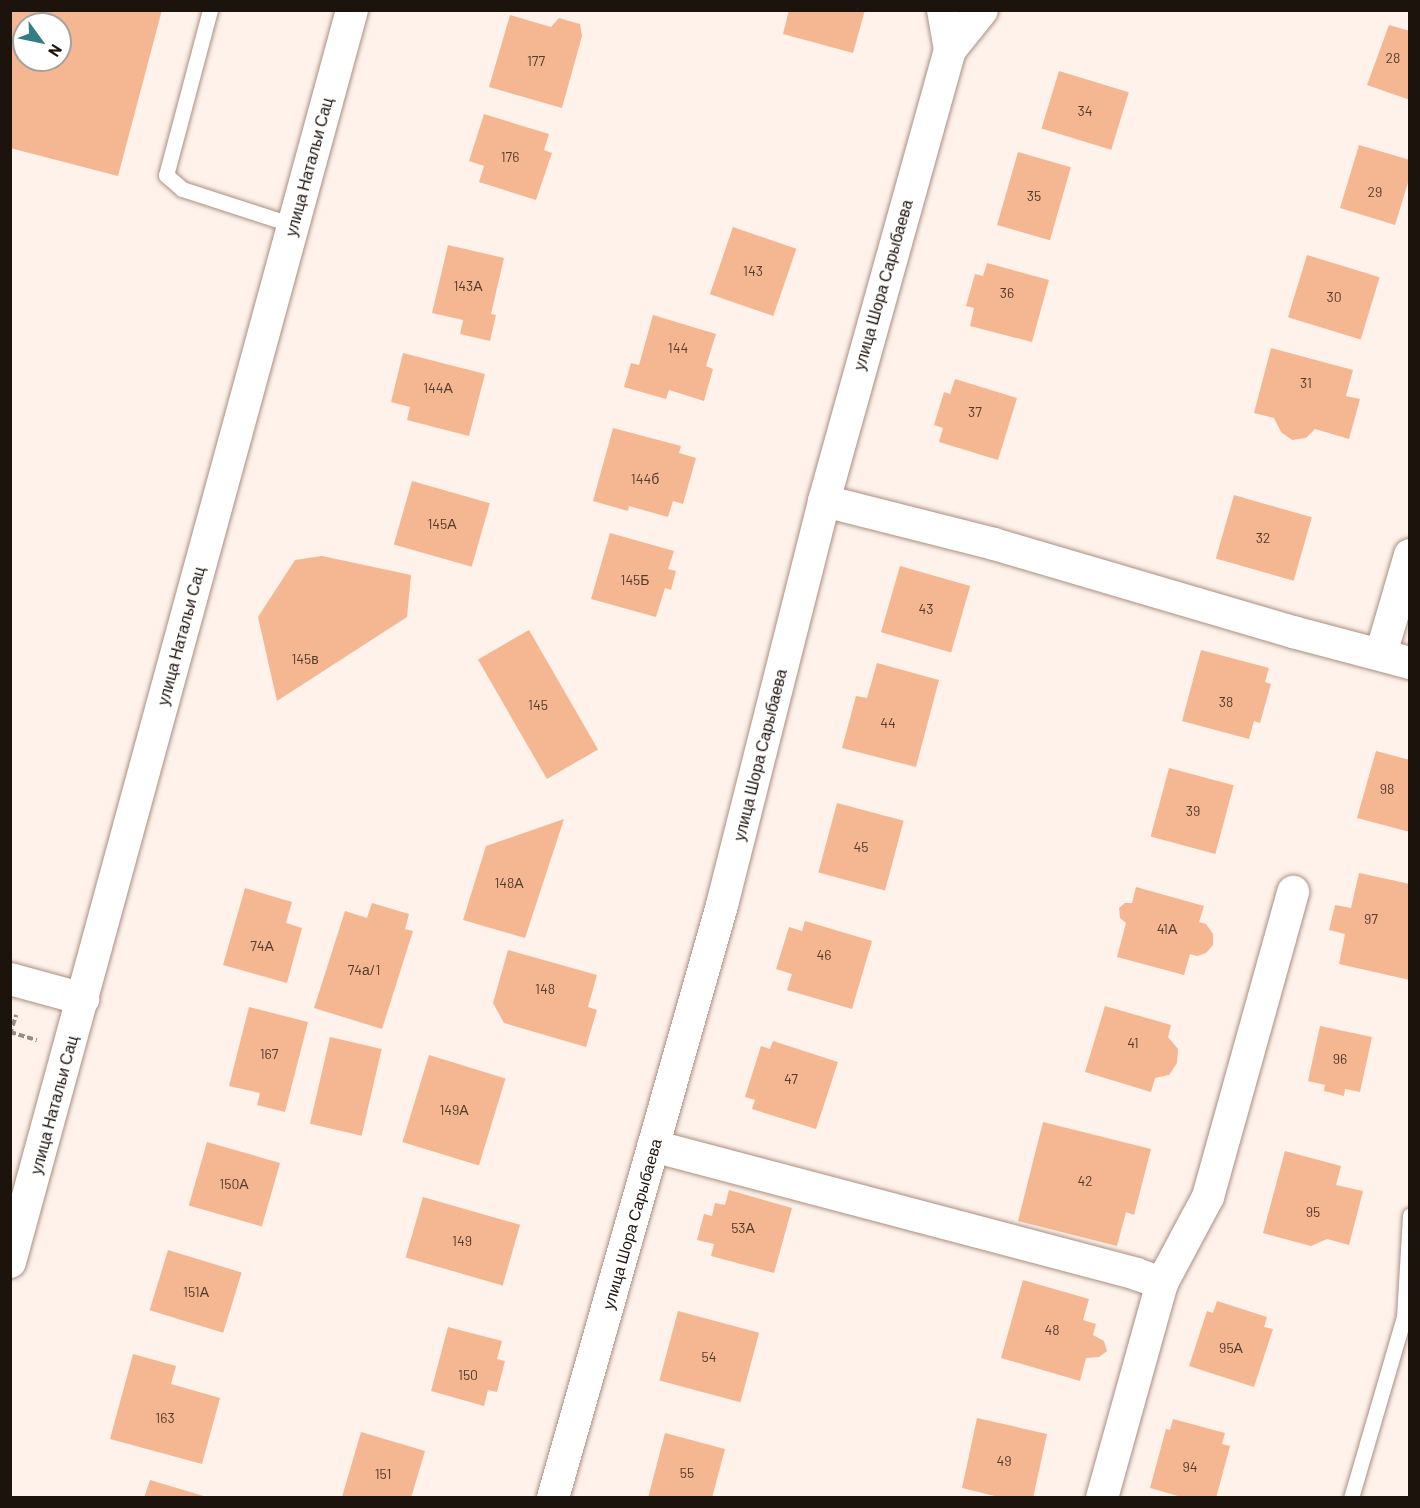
<!DOCTYPE html>
<meta charset="utf-8">
<style>
body{margin:0}
#map{position:relative;width:1420px;height:1508px;overflow:hidden;background:#fef2eb;font-family:Barlow,sans-serif}
div>[style]{position:absolute}
.building>*{inset:0;background:#f5b792;transform-origin:0 0}
.path>*{height:4px;margin-top:-2px;transform-origin:0;background:repeating-linear-gradient(90deg,#988d86 0 6px,transparent 0 9px)}
.roads{filter:drop-shadow(0 0 2px #ab8f80) drop-shadow(0 0 2px #ab8f80)}
.lane>*{height:15px;margin:-7.5px;padding:0 7.5px;transform-origin:7.5px;border-radius:7.5px;background:#fff}
.street>*{height:32px;margin:-16px;padding:0 16px;transform-origin:16px;border-radius:16px;background:#fff}
span{translate:-50% -50%;white-space:nowrap;text-align:center;line-height:1.15;-webkit-text-stroke:6px #fff;paint-order:stroke}
.number-label{font-size:14px;color:#533c2e}
.number-label span{-webkit-text-stroke-width:0}
.street-label{font-size:16px;color:#1d130d}
.frame{position:absolute;inset:0;border:12px solid #1d130d;pointer-events:none}
.north{position:absolute;left:12px;top:12px;width:60px;height:60px;box-sizing:border-box;background:#fff;border:2px solid #a5a19e;border-radius:50%;rotate:123deg;font-size:16px;font-weight:700;line-height:24px;text-align:center;color:#1d130d}
.north::after{content:'';display:block;margin:auto;width:21px;height:27px;background:#347d82;clip-path:polygon(50% 0,100% 100%,50% 72%,0 100%)}
</style>
<div id="map">
<div class="building">
<i style="clip-path:polygon(evenodd,10px 10px,162px 10px,118px 176px,10px 148px,10px 10px,24px 24px,60px 24px,60px 60px,24px 60px,24px 24px)"></i>
<i style="clip-path:polygon(789px 10px,865px 10px,853px 53px,783px 34px)"></i>
<i style="clip-path:polygon(510px 15px,551px 27px,559px 18px,580px 24px,582px 36px,562px 108px,489px 87px)"></i>
<i style="clip-path:polygon(1389px 25px,1410px 31px,1410px 100px,1367px 85px)"></i>
<i style="left:1059px;top:71px;width:73px;height:60px;rotate:17deg"></i>
<i style="clip-path:polygon(484px 114px,549px 134px,544px 150px,552px 153px,536px 200px,479px 182px,484px 166px,469px 161px)"></i>
<i style="clip-path:polygon(1359px 145px,1410px 160px,1410px 176px,1395px 225px,1340px 208px)"></i>
<i style="left:1018px;top:152px;width:55px;height:76px;rotate:16deg"></i>
<i style="left:733px;top:227px;width:67px;height:71px;rotate:19deg"></i>
<i style="clip-path:polygon(448px 245px,504px 258px,491px 314px,496px 315px,490px 341px,460px 334px,463px 320px,432px 313px)"></i>
<i style="left:1307px;top:255px;width:76px;height:65px;rotate:17deg"></i>
<i style="clip-path:polygon(987px 263px,1049px 280px,1032px 342px,970px 326px,974px 308px,966px 306px,975px 274px,983px 276px)"></i>
<i style="clip-path:polygon(653px 315px,716px 334px,706px 366px,713px 369px,704px 401px,669px 390px,666px 399px,624px 387px,631px 363px,639px 365px)"></i>
<i style="clip-path:polygon(1271px 348px,1353px 370px,1346px 396px,1360px 399px,1349px 439px,1315px 429px,1306px 438px,1292px 440px,1281px 432px,1274px 418px,1254px 413px)"></i>
<i style="clip-path:polygon(403px 353px,485px 374px,469px 436px,407px 420px,410px 407px,391px 402px)"></i>
<i style="clip-path:polygon(955px 379px,1017px 398px,998px 460px,939px 442px,943px 428px,934px 425px,944px 392px,950px 394px)"></i>
<i style="clip-path:polygon(613px 428px,681px 446px,679px 453px,696px 458px,683px 504px,673px 501px,668px 517px,629px 506px,628px 511px,593px 501px)"></i>
<i style="left:412px;top:481px;width:81px;height:66px;rotate:16deg"></i>
<i style="left:1234px;top:495px;width:81px;height:66px;rotate:16deg"></i>
<i style="clip-path:polygon(610px 533px,674px 551px,668px 569px,676px 571px,671px 590px,665px 588px,656px 617px,591px 599px)"></i>
<i style="clip-path:polygon(322px 556px,411px 575px,407px 617px,277px 701px,258px 617px,295px 560px)"></i>
<i style="left:900px;top:566px;width:73px;height:69px;rotate:16deg"></i>
<i style="left:529px;top:630px;width:138px;height:59px;rotate:60deg"></i>
<i style="clip-path:polygon(1201px 650px,1269px 668px,1265px 682px,1271px 684px,1260px 723px,1254px 721px,1249px 739px,1182px 721px)"></i>
<i style="clip-path:polygon(877px 663px,939px 680px,916px 767px,842px 748px,856px 696px,867px 698px)"></i>
<i style="clip-path:polygon(1376px 751px,1410px 760px,1410px 832px,1357px 818px)"></i>
<i style="left:1169px;top:768px;width:67px;height:71px;rotate:15deg"></i>
<i style="left:837px;top:803px;width:69px;height:72px;rotate:15deg"></i>
<i style="clip-path:polygon(564px 819px,525px 938px,463px 920px,486px 846px)"></i>
<i style="clip-path:polygon(1359px 873px,1410px 884px,1410px 980px,1339px 964px,1345px 934px,1329px 930px,1335px 905px,1351px 908px)"></i>
<i style="clip-path:polygon(1136px 887px,1204px 906px,1199px 922px,1206px 924px,1213px 934px,1213px 945px,1206px 953px,1197px 956px,1190px 954px,1184px 975px,1117px 957px,1126px 923px,1120px 918px,1119px 908px,1125px 903px,1132px 903px)"></i>
<i style="clip-path:polygon(245px 888px,292px 902px,286px 923px,302px 928px,287px 983px,223px 965px)"></i>
<i style="clip-path:polygon(372px 903px,409px 914px,405px 929px,413px 931px,382px 1029px,314px 1008px,345px 911px,367px 918px)"></i>
<i style="clip-path:polygon(805px 921px,872px 941px,852px 1009px,787px 990px,792px 974px,776px 969px,789px 927px,802px 931px)"></i>
<i style="clip-path:polygon(508px 950px,597px 975px,588px 1007px,597px 1010px,586px 1047px,504px 1023px,493px 1003px)"></i>
<i style="clip-path:polygon(1105px 1006px,1171px 1025px,1168px 1037px,1178px 1049px,1177px 1063px,1169px 1075px,1155px 1078px,1151px 1092px,1085px 1072px)"></i>
<i style="clip-path:polygon(249px 1007px,308px 1022px,285px 1112px,257px 1105px,260px 1093px,229px 1086px)"></i>
<i style="clip-path:polygon(1320px 1026px,1372px 1037px,1360px 1092px,1345px 1089px,1344px 1096px,1324px 1091px,1325px 1085px,1308px 1081px)"></i>
<i style="left:330px;top:1037px;width:53px;height:89px;rotate:13deg"></i>
<i style="clip-path:polygon(773px 1041px,838px 1062px,816px 1129px,752px 1109px,755px 1100px,745px 1097px,761px 1046px,770px 1049px)"></i>
<i style="left:429px;top:1055px;width:80px;height:91px;rotate:17deg"></i>
<i style="clip-path:polygon(1043px 1122px,1151px 1149px,1134px 1215px,1126px 1212px,1117px 1246px,1018px 1221px)"></i>
<i style="left:207px;top:1142px;width:76px;height:66px;rotate:16deg"></i>
<i style="clip-path:polygon(1285px 1151px,1341px 1166px,1336px 1185px,1363px 1191px,1349px 1245px,1327px 1239px,1311px 1246px,1263px 1233px)"></i>
<i style="clip-path:polygon(729px 1190px,792px 1208px,774px 1273px,711px 1256px,714px 1244px,697px 1240px,704px 1214px,712px 1216px,715px 1203px,725px 1205px)"></i>
<i style="left:423px;top:1197px;width:101px;height:63px;rotate:16deg"></i>
<i style="left:168px;top:1250px;width:77px;height:63px;rotate:17deg"></i>
<i style="clip-path:polygon(1023px 1280px,1089px 1299px,1083px 1320px,1096px 1324px,1093px 1335px,1104px 1341px,1107px 1351px,1099px 1357px,1086px 1358px,1080px 1381px,1001px 1358px)"></i>
<i style="clip-path:polygon(1217px 1301px,1267px 1317px,1264px 1327px,1273px 1329px,1254px 1387px,1189px 1366px,1207px 1311px,1213px 1313px)"></i>
<i style="left:678px;top:1311px;width:84px;height:72px;rotate:15deg"></i>
<i style="clip-path:polygon(448px 1327px,502px 1341px,497px 1359px,505px 1361px,497px 1392px,488px 1390px,484px 1406px,431px 1391px)"></i>
<i style="clip-path:polygon(133px 1354px,176px 1366px,171px 1384px,220px 1398px,202px 1464px,110px 1439px)"></i>
<i style="clip-path:polygon(977px 1418px,1047px 1434px,1033px 1498px,1003px 1498px,962px 1488px)"></i>
<i style="clip-path:polygon(1173px 1419px,1225px 1433px,1222px 1444px,1230px 1446px,1216px 1498px,1185px 1498px,1150px 1488px,1166px 1429px,1170px 1430px)"></i>
<i style="clip-path:polygon(361px 1432px,425px 1451px,411px 1498px,342px 1497px)"></i>
<i style="clip-path:polygon(665px 1433px,725px 1449px,712px 1498px,648px 1498px)"></i>
<i style="clip-path:polygon(150px 1480px,207px 1497px,207px 1498px,144px 1498px)"></i>
</div>
<div class="path">
<i style="left:10px;top:1032px;width:28px;rotate:17deg"></i>
<i style="left:10px;top:1034px;width:20px;rotate:-72deg"></i>
</div>
<div class="roads">
<div class="lane">
<i style="left:210px;top:10px;width:171px;rotate:104.9deg"></i>
<i style="left:166px;top:175px;width:21px;rotate:41deg"></i>
<i style="left:182px;top:189px;width:117px;rotate:18deg"></i>
<i style="left:1351px;top:1498px;width:189px;rotate:-73.7deg"></i>
<i style="left:1404px;top:1317px;width:102px;rotate:-86.6deg"></i>
</div>
<div class="street">
<i style="left:950px;top:50px;width:51px;rotate:-51.3deg"></i>
<i style="left:824px;top:501px;width:175px;rotate:14.2deg"></i>
<i style="left:994px;top:544px;width:312px;rotate:16.4deg"></i>
<i style="left:1293px;top:632px;width:121px;rotate:14.8deg"></i>
<i style="left:1381px;top:654px;width:103px;rotate:-73.7deg"></i>
<i style="left:10px;top:979px;width:76px;rotate:15.3deg"></i>
<i style="left:653px;top:1146px;width:500px;rotate:14.8deg"></i>
<i style="left:1136px;top:1274px;width:28px;rotate:19deg"></i>
<i style="left:10px;top:1262px;width:1298px;rotate:-74.72deg"></i>
<i style="left:553px;top:1498px;width:617px;rotate:-74.09deg"></i>
<i style="left:722px;top:905px;width:417px;rotate:-75.8deg"></i>
<i style="left:824px;top:501px;width:468px;rotate:-74.4deg"></i>
<i style="left:950px;top:50px;width:41px;rotate:-99.9deg"></i>
<i style="left:1102px;top:1498px;width:223px;rotate:-74.4deg"></i>
<i style="left:1162px;top:1283px;width:98px;rotate:-61.9deg"></i>
<i style="left:1208px;top:1197px;width:317px;rotate:-74.4deg"></i>
</div>
</div>
<div class="number-label">
<span style="left:1393px;top:58px">28</span>
<span style="left:536px;top:61px">177</span>
<span style="left:1085px;top:111px">34</span>
<span style="left:510px;top:157px">176</span>
<span style="left:1375px;top:192px">29</span>
<span style="left:1034px;top:196px">35</span>
<span style="left:753px;top:271px">143</span>
<span style="left:468px;top:286px">143А</span>
<span style="left:1007px;top:293px">36</span>
<span style="left:1334px;top:297px">30</span>
<span style="left:678px;top:348px">144</span>
<span style="left:1306px;top:383px">31</span>
<span style="left:438px;top:388px">144А</span>
<span style="left:975px;top:412px">37</span>
<span style="left:645px;top:479px">144б</span>
<span style="left:442px;top:524px">145А</span>
<span style="left:1263px;top:538px">32</span>
<span style="left:635px;top:580px">145Б</span>
<span style="left:926px;top:609px">43</span>
<span style="left:305px;top:659px">145в</span>
<span style="left:1226px;top:702px">38</span>
<span style="left:538px;top:705px">145</span>
<span style="left:888px;top:723px">44</span>
<span style="left:1387px;top:789px">98</span>
<span style="left:1193px;top:811px">39</span>
<span style="left:861px;top:847px">45</span>
<span style="left:509px;top:883px">148А</span>
<span style="left:1371px;top:919px">97</span>
<span style="left:1167px;top:929px">41А</span>
<span style="left:262px;top:946px">74А</span>
<span style="left:824px;top:955px">46</span>
<span style="left:364px;top:970px">74а/1</span>
<span style="left:545px;top:989px">148</span>
<span style="left:1133px;top:1043px">41</span>
<span style="left:269px;top:1054px">167</span>
<span style="left:1340px;top:1059px">96</span>
<span style="left:791px;top:1079px">47</span>
<span style="left:454px;top:1110px">149А</span>
<span style="left:1085px;top:1181px">42</span>
<span style="left:234px;top:1184px">150А</span>
<span style="left:1313px;top:1212px">95</span>
<span style="left:743px;top:1228px">53А</span>
<span style="left:462px;top:1241px">149</span>
<span style="left:196px;top:1292px">151А</span>
<span style="left:1052px;top:1330px">48</span>
<span style="left:1231px;top:1348px">95А</span>
<span style="left:709px;top:1357px">54</span>
<span style="left:468px;top:1375px">150</span>
<span style="left:165px;top:1418px">163</span>
<span style="left:1004px;top:1461px">49</span>
<span style="left:1190px;top:1467px">94</span>
<span style="left:687px;top:1473px">55</span>
<span style="left:383px;top:1474px">151</span>
</div>
<div class="street-label">
<span style="left:309px;top:167px;rotate:-75deg">улица Натальи Сац</span>
<span style="left:883px;top:285px;rotate:-74deg">улица Шора Сарыбаева</span>
<span style="left:181px;top:636px;rotate:-75deg">улица Натальи Сац</span>
<span style="left:760px;top:755px;rotate:-76deg">улица Шора Сарыбаева</span>
<span style="left:54px;top:1105px;rotate:-75deg">улица Натальи Сац</span>
<span style="left:632px;top:1224px;rotate:-74deg">улица Шора Сарыбаева</span>
</div>
<div class="frame"></div>
<div class="north">N</div>
</div>
